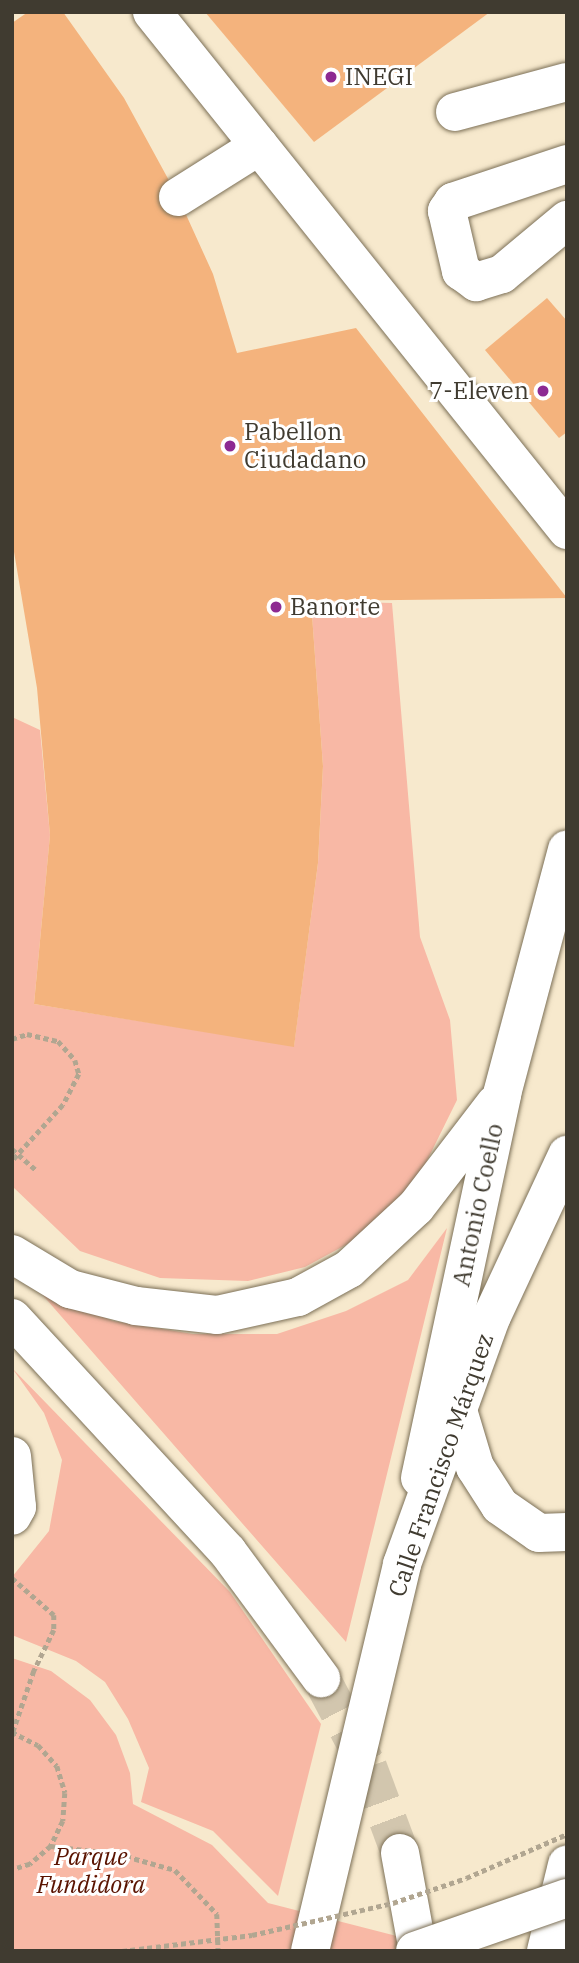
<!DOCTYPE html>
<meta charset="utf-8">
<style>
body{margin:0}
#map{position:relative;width:579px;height:1963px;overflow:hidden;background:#f7e9cd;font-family:"IBM Plex Serif",serif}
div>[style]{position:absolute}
.green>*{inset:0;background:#f8b8a5}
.building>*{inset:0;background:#f4b37d}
.major-tunnel>*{height:38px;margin-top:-19px;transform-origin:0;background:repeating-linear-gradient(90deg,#d2c6ae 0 38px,transparent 0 57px)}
.path>*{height:4.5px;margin-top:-2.25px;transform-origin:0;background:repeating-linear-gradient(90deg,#b1a691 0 5px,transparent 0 8.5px)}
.roads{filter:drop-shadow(0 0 2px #7c7057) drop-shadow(0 0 2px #7c7057)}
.minor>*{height:38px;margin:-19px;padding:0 19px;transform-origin:19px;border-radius:19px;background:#fff}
.major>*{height:38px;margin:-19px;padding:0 19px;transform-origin:19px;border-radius:19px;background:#fff}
.path-bridge>*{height:4.5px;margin-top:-2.25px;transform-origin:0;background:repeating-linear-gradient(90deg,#b1a691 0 5px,transparent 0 8.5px)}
.bridges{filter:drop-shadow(0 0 2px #7c7057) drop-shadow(0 0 2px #7c7057)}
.minor-bridge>*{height:38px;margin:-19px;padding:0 19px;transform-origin:19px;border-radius:19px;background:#fff}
.dots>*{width:19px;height:19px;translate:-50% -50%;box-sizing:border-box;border:4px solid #fff;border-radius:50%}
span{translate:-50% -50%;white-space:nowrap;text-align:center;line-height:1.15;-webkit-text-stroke:6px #fff;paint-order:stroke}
.poi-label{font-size:24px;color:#403b30}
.left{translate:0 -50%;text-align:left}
.right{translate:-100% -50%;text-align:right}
.street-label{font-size:24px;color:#403b30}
.park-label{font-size:24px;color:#5a1300;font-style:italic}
.frame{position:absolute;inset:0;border:14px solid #403b30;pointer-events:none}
</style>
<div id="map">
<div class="green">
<i style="clip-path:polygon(311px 601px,392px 603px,420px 937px,450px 1020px,457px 1100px,409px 1197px,364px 1235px,305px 1267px,248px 1281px,160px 1278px,80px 1251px,12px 1186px,12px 717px,40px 730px,50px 835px,34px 1004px,294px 1046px,318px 863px,323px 766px)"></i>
<i style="clip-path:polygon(447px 1228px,346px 1642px,12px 1260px,53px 1294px,113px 1321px,193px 1334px,277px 1334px,346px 1311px,408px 1280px)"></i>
<i style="clip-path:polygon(12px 1368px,230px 1592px,321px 1724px,278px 1896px,213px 1831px,141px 1802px,149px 1768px,128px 1719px,105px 1682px,76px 1661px,12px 1635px,12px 1577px,49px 1531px,62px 1460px,44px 1413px)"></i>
<i style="clip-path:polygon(12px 1658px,51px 1671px,90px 1700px,116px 1735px,130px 1773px,133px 1804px,212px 1845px,268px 1903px,455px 1951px,12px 1951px)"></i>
</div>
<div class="building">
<i style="clip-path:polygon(28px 12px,63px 12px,124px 98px,178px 197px,213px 274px,237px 353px,356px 328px,567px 598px,311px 601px,323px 766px,318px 863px,294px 1047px,34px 1004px,50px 835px,37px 688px,12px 540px,12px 23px)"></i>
<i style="clip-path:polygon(205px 12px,490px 12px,314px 142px)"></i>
<i style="clip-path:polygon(547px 298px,567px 321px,567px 432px,559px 438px,485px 350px)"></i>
</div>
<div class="major-tunnel">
<i style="left:321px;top:1678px;width:101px;rotate:62.2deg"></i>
<i style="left:368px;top:1767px;width:92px;rotate:69.6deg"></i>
</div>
<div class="path">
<i style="left:12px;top:1149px;width:33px;rotate:41deg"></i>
<i style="left:12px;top:1578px;width:56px;rotate:41.4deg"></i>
<i style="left:54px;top:1615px;width:15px;rotate:90deg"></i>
<i style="left:54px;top:1630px;width:46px;rotate:116deg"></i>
<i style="left:34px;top:1671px;width:65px;rotate:109deg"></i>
<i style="left:12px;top:1732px;width:29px;rotate:27deg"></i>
<i style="left:38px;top:1745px;width:28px;rotate:48deg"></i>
<i style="left:57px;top:1766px;width:28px;rotate:73deg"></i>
<i style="left:65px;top:1793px;width:28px;rotate:94deg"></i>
<i style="left:63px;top:1821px;width:28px;rotate:116deg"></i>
<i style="left:51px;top:1846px;width:28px;rotate:139deg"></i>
<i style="left:30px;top:1864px;width:19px;rotate:162deg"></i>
<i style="left:51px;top:1846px;width:67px;rotate:6.8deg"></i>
<i style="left:118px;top:1854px;width:59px;rotate:15.7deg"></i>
<i style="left:175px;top:1870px;width:61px;rotate:46.3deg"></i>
<i style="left:217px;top:1914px;width:37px;rotate:88deg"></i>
</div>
<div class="roads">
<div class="minor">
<i style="left:152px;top:12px;width:664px;rotate:51.3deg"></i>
<i style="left:455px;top:112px;width:116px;rotate:-15deg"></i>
<i style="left:567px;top:164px;width:120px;rotate:161.6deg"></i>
<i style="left:453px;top:202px;width:11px;rotate:124deg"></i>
<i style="left:447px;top:211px;width:62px;rotate:76.9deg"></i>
<i style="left:461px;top:271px;width:19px;rotate:36deg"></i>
<i style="left:476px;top:282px;width:27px;rotate:-17deg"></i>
<i style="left:502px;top:274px;width:85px;rotate:-39.7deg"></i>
<i style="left:178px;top:197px;width:96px;rotate:-32.2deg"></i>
<i style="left:12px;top:1254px;width:68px;rotate:31.1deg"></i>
<i style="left:70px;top:1289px;width:68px;rotate:14.4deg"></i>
<i style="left:136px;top:1306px;width:81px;rotate:6.3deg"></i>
<i style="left:217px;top:1315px;width:83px;rotate:-12.5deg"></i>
<i style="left:298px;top:1297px;width:58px;rotate:-28.8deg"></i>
<i style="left:349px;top:1269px;width:91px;rotate:-42.8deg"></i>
<i style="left:416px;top:1207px;width:130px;rotate:-52.5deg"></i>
<i style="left:12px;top:1456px;width:51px;rotate:84.4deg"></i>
<i style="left:17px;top:1507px;width:10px;rotate:119deg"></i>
<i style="left:420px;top:1478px;width:393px;rotate:-77.9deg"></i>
<i style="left:502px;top:1094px;width:253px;rotate:-75.1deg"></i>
</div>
<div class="major">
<i style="left:12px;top:1318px;width:318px;rotate:47.3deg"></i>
<i style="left:228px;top:1552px;width:157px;rotate:53.6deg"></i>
<i style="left:457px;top:1407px;width:63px;rotate:73.3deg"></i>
<i style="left:475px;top:1467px;width:46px;rotate:57.3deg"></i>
<i style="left:500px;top:1506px;width:47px;rotate:34.7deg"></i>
<i style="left:539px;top:1533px;width:28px;rotate:-2deg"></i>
<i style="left:400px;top:1853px;width:100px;rotate:79.6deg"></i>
<i style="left:310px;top:1951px;width:398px;rotate:-76.6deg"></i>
<i style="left:402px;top:1564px;width:264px;rotate:-70.1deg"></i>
<i style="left:492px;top:1316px;width:178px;rotate:-65deg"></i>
<i style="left:546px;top:1951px;width:89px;rotate:-76.3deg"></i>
</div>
</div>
<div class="path-bridge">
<i style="left:12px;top:1039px;width:16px;rotate:-18deg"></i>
<i style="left:27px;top:1034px;width:32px;rotate:13deg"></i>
<i style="left:58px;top:1041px;width:25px;rotate:48deg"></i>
<i style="left:75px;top:1060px;width:15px;rotate:74deg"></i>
<i style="left:79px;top:1074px;width:35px;rotate:117deg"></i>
<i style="left:63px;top:1105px;width:76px;rotate:132.3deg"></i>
<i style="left:122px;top:1951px;width:131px;rotate:-7deg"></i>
<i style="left:252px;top:1935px;width:145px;rotate:-12.8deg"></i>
<i style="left:393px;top:1903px;width:77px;rotate:-18.9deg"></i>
<i style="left:466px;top:1878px;width:110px;rotate:-23.5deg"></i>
</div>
<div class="bridges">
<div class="minor-bridge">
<i style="left:415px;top:1951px;width:161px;rotate:-19.2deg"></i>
</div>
</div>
<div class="dots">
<i style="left:331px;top:77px;background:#8d2a92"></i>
<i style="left:543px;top:391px;background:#8d2a92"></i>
<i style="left:230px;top:446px;background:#8d2a92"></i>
<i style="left:276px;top:607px;background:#8d2a92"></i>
</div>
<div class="poi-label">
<span class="left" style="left:345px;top:77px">INEGI</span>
<span class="right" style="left:529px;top:391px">7-Eleven</span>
<span class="left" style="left:244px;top:446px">Pabellon<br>Ciudadano</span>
<span class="left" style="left:290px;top:607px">Banorte</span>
</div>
<div class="street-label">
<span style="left:478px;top:1205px;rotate:-78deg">Antonio Coello</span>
<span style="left:441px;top:1465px;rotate:-71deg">Calle Francisco Márquez</span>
</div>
<div class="park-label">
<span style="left:91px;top:1871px">Parque<br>Fundidora</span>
</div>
<div class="frame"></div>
</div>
